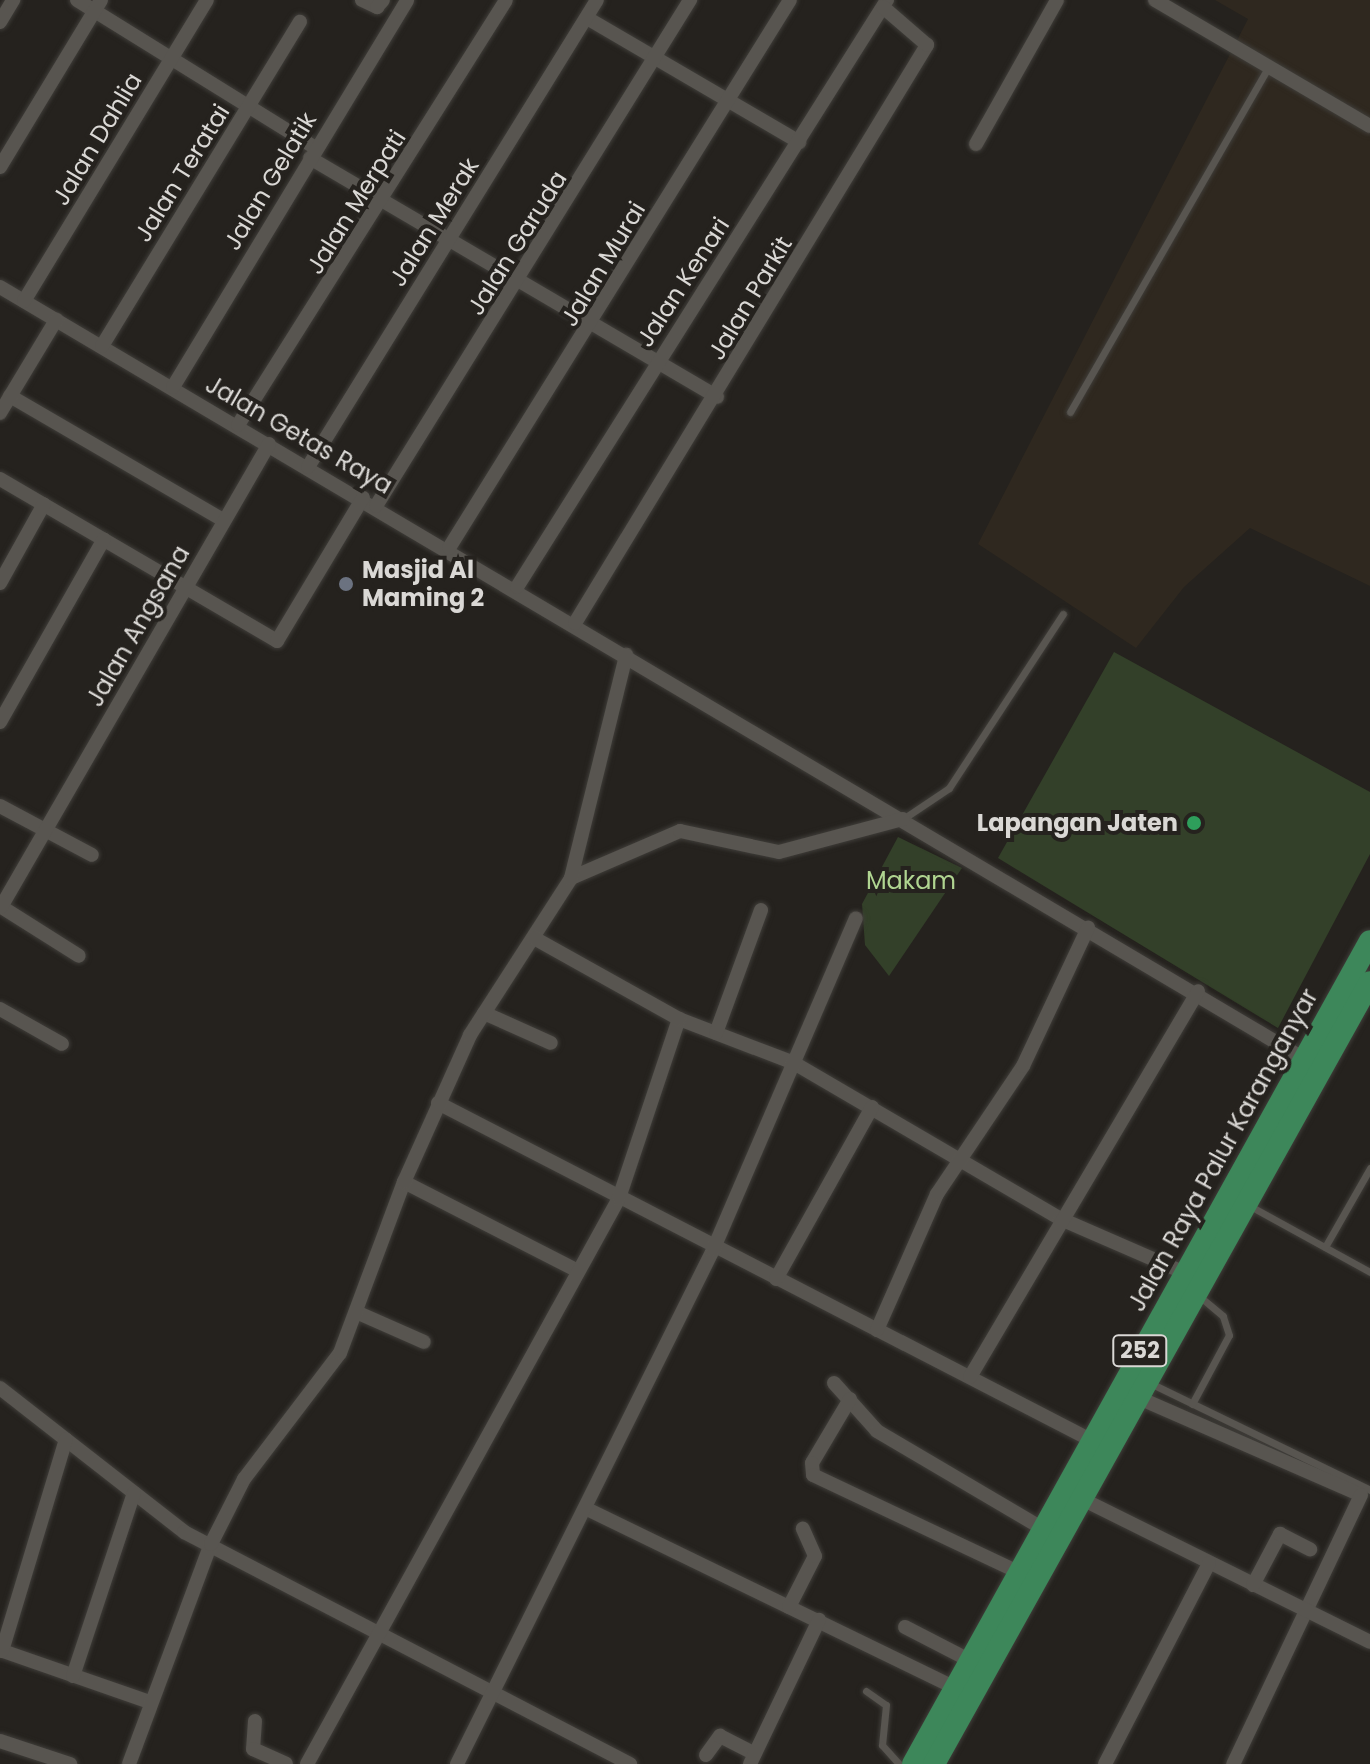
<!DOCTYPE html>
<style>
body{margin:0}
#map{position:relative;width:1370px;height:1764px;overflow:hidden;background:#25221e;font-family:Poppins,sans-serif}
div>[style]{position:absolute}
.built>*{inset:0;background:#2f281f}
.green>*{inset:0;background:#334029}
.roads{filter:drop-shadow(0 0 2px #3f3d39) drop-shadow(0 0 2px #3f3d39)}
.lane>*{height:7px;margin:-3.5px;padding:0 3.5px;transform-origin:3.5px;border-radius:3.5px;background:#585550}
.street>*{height:14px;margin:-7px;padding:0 7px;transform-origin:7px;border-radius:7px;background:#585550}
.primary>*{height:22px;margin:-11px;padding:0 11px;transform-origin:11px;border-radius:11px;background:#3d875a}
.dots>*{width:22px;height:22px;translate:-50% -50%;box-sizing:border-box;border:4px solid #25221e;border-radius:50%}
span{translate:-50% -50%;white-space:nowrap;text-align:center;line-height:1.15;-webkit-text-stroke:8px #25221e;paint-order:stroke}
.shield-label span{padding:2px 6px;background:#25221e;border:2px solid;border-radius:6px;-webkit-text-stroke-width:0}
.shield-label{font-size:22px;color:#dad8d5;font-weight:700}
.street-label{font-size:24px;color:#dad8d5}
.poi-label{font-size:24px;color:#dad8d5;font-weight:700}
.left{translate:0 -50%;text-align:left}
.right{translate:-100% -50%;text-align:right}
.park-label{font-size:24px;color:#b0d591}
</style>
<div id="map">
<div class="built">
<i style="clip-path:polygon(1215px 0,1370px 0,1370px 586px,1250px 528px,1184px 587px,1136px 648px,978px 544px,1248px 19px)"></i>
</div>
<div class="green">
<i style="clip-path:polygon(1114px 652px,1370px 792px,1370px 854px,1278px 1028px,998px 858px)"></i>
<i style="clip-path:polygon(898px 837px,962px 868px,889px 976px,865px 945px,862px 904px)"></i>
</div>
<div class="roads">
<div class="lane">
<i style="left:1070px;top:412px;width:398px;rotate:-60.1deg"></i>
<i style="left:903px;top:819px;width:55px;rotate:-34deg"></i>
<i style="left:949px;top:788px;width:208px;rotate:-56.8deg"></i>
<i style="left:1250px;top:1206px;width:137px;rotate:28.8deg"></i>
<i style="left:1325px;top:1247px;width:91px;rotate:-60.3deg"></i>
<i style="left:1150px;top:1383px;width:245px;rotate:25.9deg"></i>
<i style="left:1192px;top:1404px;width:78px;rotate:-61.8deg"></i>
<i style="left:1229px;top:1335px;width:20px;rotate:-108deg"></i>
<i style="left:1223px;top:1316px;width:31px;rotate:-140deg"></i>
<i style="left:866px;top:1691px;width:24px;rotate:35deg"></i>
<i style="left:886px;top:1705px;width:40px;rotate:95.7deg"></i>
<i style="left:882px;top:1745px;width:25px;rotate:48deg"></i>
</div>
<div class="street">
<i style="left:77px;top:0;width:281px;rotate:31.8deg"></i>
<i style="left:362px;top:0;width:17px;rotate:25deg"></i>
<i style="left:377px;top:7px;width:9px;rotate:-49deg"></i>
<i style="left:1155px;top:0;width:249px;rotate:30.4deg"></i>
<i style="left:587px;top:18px;width:246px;rotate:30.3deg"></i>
<i style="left:0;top:22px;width:26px;rotate:-59deg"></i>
<i style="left:976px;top:144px;width:165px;rotate:-60.6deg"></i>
<i style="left:310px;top:158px;width:472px;rotate:30.4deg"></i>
<i style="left:0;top:167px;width:195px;rotate:-58.8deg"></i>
<i style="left:0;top:287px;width:1523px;rotate:30.62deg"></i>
<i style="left:24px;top:301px;width:352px;rotate:-58.7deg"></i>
<i style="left:102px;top:346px;width:380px;rotate:-58.6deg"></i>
<i style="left:173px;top:387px;width:452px;rotate:-58.8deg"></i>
<i style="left:10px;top:396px;width:246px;rotate:30.2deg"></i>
<i style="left:0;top:413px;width:109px;rotate:-58.9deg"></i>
<i style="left:238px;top:425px;width:502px;rotate:-57.76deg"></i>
<i style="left:308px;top:467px;width:549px;rotate:-58.25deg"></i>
<i style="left:0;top:479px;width:321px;rotate:30.3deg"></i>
<i style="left:277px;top:641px;width:167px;rotate:-59deg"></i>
<i style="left:376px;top:506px;width:596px;rotate:-58.18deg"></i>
<i style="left:449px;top:548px;width:645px;rotate:-58.11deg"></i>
<i style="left:0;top:583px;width:90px;rotate:-60.9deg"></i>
<i style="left:517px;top:587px;width:694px;rotate:-57.78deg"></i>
<i style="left:575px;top:623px;width:677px;rotate:-58.66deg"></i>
<i style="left:927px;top:45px;width:58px;rotate:-139.2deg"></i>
<i style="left:0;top:722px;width:210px;rotate:-60.4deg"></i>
<i style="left:0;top:806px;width:104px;rotate:28deg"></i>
<i style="left:571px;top:878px;width:119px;rotate:-23.3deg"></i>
<i style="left:680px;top:831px;width:101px;rotate:12deg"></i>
<i style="left:779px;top:852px;width:128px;rotate:-14.9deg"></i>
<i style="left:0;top:906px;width:93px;rotate:32.3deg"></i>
<i style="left:1px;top:907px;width:535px;rotate:-59.94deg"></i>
<i style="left:0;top:1009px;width:71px;rotate:29.4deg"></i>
<i style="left:484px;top:1013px;width:73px;rotate:24.1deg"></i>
<i style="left:679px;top:1019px;width:123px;rotate:20.9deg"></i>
<i style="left:794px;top:1063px;width:309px;rotate:30.3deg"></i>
<i style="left:1061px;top:1219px;width:133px;rotate:23.5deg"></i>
<i style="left:716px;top:1033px;width:131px;rotate:-69.9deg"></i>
<i style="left:438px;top:1103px;width:735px;rotate:27.3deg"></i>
<i style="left:404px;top:1182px;width:195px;rotate:27.1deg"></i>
<i style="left:776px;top:1279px;width:197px;rotate:-60.8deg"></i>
<i style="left:356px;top:1312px;width:74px;rotate:23.8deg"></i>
<i style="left:877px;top:1330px;width:149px;rotate:-66.2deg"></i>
<i style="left:937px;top:1194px;width:154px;rotate:-56.1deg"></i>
<i style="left:1023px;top:1066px;width:153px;rotate:-64.8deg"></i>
<i style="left:970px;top:1377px;width:448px;rotate:-59.4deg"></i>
<i style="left:834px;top:1383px;width:64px;rotate:48.1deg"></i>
<i style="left:877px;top:1431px;width:191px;rotate:30.5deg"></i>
<i style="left:0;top:1388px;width:234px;rotate:38deg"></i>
<i style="left:184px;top:1532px;width:503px;rotate:27.48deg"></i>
<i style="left:1139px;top:1398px;width:242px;rotate:23.6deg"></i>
<i style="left:1361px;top:1495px;width:298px;rotate:115.4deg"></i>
<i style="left:850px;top:1399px;width:74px;rotate:120.7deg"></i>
<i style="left:812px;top:1463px;width:12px;rotate:85deg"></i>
<i style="left:813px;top:1475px;width:227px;rotate:25.3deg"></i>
<i style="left:1084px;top:1500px;width:319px;rotate:26.4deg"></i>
<i style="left:587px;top:1509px;width:408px;rotate:25.9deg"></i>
<i style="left:1253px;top:1585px;width:58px;rotate:-62.1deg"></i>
<i style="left:1280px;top:1534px;width:34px;rotate:27deg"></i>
<i style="left:789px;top:1607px;width:57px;rotate:-63deg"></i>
<i style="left:815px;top:1556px;width:30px;rotate:-114deg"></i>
<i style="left:905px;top:1627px;width:72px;rotate:27.3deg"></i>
<i style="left:0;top:1650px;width:158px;rotate:19.2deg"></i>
<i style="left:2px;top:1651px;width:221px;rotate:-73.2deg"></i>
<i style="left:73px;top:1676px;width:193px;rotate:-71.6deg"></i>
<i style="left:255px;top:1721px;width:28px;rotate:94deg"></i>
<i style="left:253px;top:1749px;width:36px;rotate:24deg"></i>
<i style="left:0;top:1741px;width:74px;rotate:18.2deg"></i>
<i style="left:706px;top:1755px;width:24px;rotate:-54deg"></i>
<i style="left:720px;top:1736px;width:39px;rotate:27deg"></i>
<i style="left:129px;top:1764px;width:235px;rotate:-69.6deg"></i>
<i style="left:211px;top:1544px;width:73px;rotate:-63.1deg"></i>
<i style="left:244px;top:1479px;width:158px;rotate:-52.7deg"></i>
<i style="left:340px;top:1353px;width:183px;rotate:-69.5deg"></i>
<i style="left:404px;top:1182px;width:161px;rotate:-65.8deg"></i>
<i style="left:470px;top:1035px;width:187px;rotate:-57.2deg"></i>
<i style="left:571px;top:878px;width:230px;rotate:-76.1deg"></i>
<i style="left:307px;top:1764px;width:646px;rotate:-61.13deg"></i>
<i style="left:619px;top:1198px;width:189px;rotate:-71.5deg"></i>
<i style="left:679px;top:1019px;width:166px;rotate:-150.8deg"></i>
<i style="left:457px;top:1764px;width:574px;rotate:-63.52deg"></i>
<i style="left:713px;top:1250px;width:361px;rotate:-66.7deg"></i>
<i style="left:750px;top:1764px;width:160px;rotate:-64.4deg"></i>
<i style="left:1105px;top:1764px;width:226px;rotate:-62.6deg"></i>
</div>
<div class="primary">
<i style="left:913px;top:1764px;width:941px;rotate:-60.96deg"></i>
<i style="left:934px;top:1764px;width:895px;rotate:-60.86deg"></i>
</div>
</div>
<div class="dots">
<i style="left:346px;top:584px;background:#6b7280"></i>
<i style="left:1194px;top:823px;background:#2e9e5b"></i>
</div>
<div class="shield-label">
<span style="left:1140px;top:1351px">252</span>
</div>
<div class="street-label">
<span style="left:97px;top:139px;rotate:-59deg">Jalan Dahlia</span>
<span style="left:182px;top:173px;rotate:-58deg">Jalan Teratai</span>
<span style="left:270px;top:181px;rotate:-59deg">Jalan Gelatik</span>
<span style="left:356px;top:202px;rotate:-58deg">Jalan Merpati</span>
<span style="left:434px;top:222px;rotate:-58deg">Jalan Merak</span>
<span style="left:517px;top:243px;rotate:-58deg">Jalan Garuda</span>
<span style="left:603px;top:264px;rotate:-59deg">Jalan Murai</span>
<span style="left:683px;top:282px;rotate:-57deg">Jalan Kenari</span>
<span style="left:750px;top:298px;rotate:-59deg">Jalan Parkit</span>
<span style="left:299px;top:435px;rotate:30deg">Jalan Getas Raya</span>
<span style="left:138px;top:626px;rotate:-60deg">Jalan Angsana</span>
<span style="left:1223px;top:1150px;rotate:-61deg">Jalan Raya Palur Karanganyar</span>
</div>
<div class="poi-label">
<span class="left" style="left:362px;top:584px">Masjid Al<br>Maming 2</span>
<span class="right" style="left:1178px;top:823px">Lapangan Jaten</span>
</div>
<div class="park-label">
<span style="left:911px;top:881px">Makam</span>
</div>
</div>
